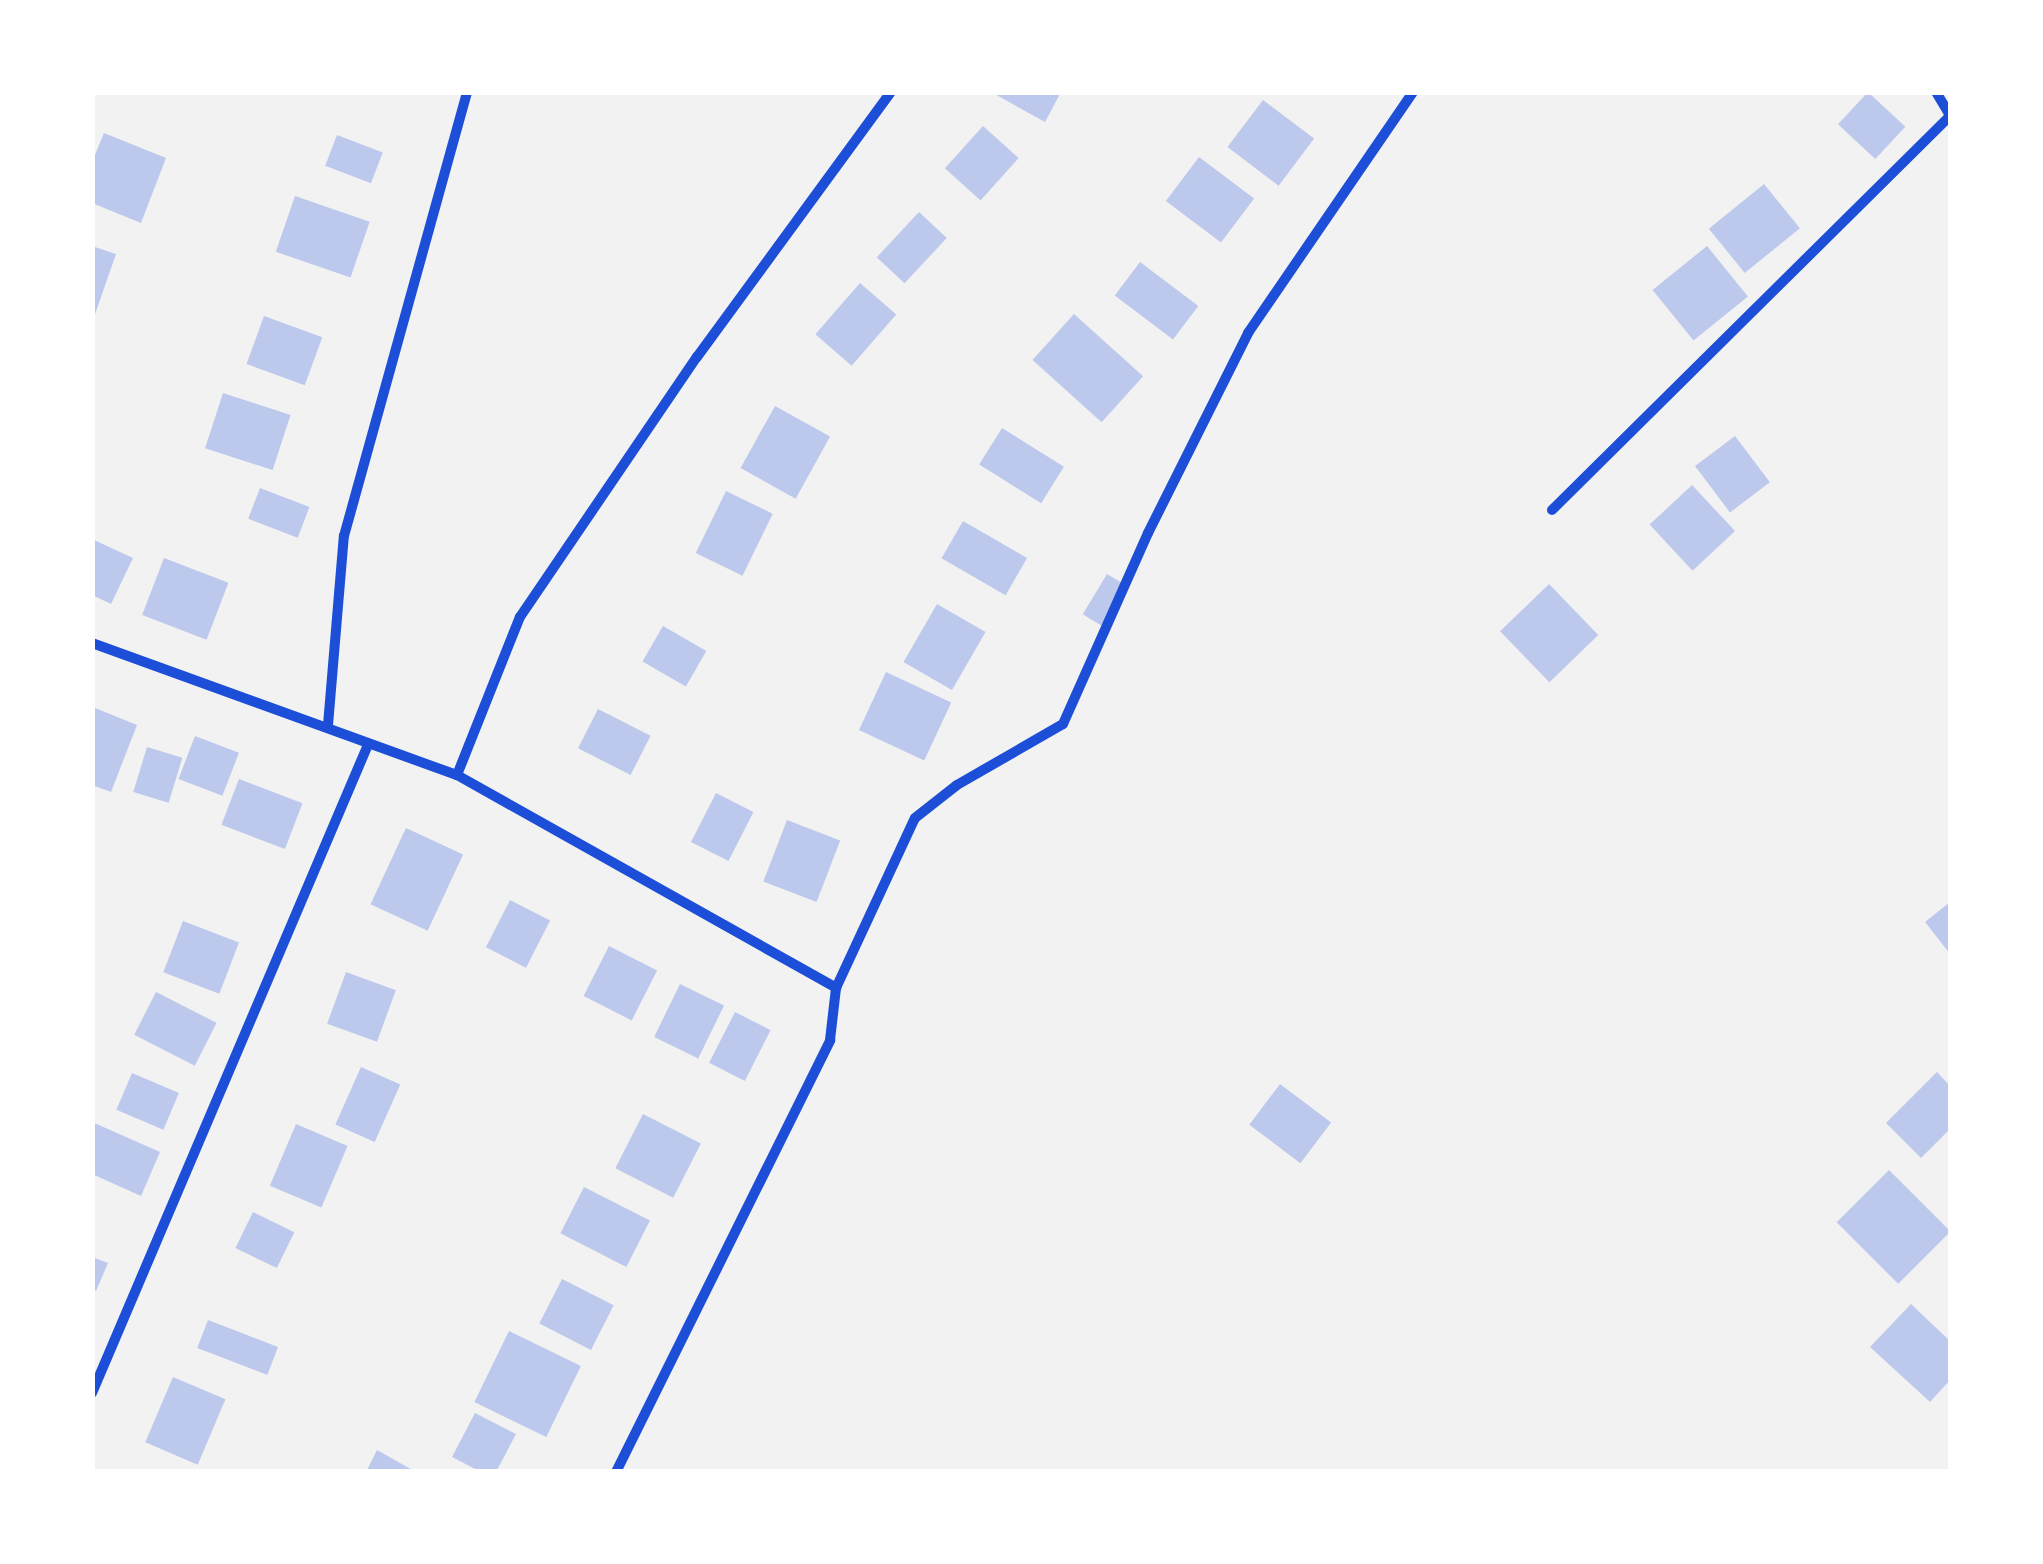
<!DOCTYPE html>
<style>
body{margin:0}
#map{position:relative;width:2043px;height:1564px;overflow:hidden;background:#f2f2f2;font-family:"Golos Text",sans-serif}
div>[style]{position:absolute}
.building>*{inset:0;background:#bdc9ec;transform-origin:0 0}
.minor>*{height:10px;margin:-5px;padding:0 5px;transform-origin:5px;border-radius:5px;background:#1d4ed8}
span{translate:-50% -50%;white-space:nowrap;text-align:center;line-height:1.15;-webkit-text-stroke:9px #fff;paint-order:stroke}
.frame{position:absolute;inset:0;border:95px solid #fff;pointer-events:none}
</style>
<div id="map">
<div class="building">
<i style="clip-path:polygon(991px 92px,1061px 92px,1045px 122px)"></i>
<i style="left:1868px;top:92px;width:51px;height:44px;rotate:43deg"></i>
<i style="left:1263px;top:100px;width:64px;height:59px;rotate:37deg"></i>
<i style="left:983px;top:126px;width:48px;height:57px;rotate:42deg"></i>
<i style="clip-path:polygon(104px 133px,166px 158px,141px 223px,92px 203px,92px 162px)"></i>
<i style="left:337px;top:135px;width:49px;height:33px;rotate:21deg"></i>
<i style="left:1199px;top:157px;width:69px;height:55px;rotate:37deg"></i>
<i style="left:1764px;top:184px;width:57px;height:71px;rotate:51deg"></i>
<i style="left:295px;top:196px;width:79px;height:59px;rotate:19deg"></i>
<i style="left:919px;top:212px;width:38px;height:62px;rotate:43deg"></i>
<i style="clip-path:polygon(92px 246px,116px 254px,93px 320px,92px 320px)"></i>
<i style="left:1707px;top:246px;width:65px;height:70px;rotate:51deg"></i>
<i style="left:1140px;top:262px;width:73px;height:42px;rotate:37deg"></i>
<i style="left:860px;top:283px;width:48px;height:68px;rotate:41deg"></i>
<i style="left:1074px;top:314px;width:93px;height:62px;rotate:42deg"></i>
<i style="left:264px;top:316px;width:62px;height:51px;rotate:20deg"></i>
<i style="left:223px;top:393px;width:71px;height:58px;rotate:18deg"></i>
<i style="left:775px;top:406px;width:63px;height:71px;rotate:29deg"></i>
<i style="left:1002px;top:428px;width:73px;height:43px;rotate:32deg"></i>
<i style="left:1735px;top:436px;width:58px;height:50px;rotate:53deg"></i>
<i style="left:1692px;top:485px;width:63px;height:58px;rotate:47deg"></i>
<i style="left:260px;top:488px;width:53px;height:33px;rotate:21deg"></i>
<i style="left:726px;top:491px;width:52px;height:69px;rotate:26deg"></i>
<i style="left:963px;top:521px;width:74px;height:43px;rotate:30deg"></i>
<i style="clip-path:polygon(92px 539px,133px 558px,111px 604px,92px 595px)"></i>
<i style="left:164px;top:558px;width:69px;height:61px;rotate:21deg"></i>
<i style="left:1107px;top:574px;width:23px;height:47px;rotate:31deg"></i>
<i style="left:1549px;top:584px;width:71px;height:68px;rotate:46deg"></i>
<i style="left:937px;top:604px;width:56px;height:67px;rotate:30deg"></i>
<i style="left:663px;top:626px;width:50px;height:41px;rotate:30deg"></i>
<i style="left:886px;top:672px;width:72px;height:64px;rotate:25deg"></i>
<i style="clip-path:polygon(95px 708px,137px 725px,111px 792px,92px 785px)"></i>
<i style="left:598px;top:709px;width:59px;height:44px;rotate:27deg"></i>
<i style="left:195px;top:736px;width:47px;height:46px;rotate:21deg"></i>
<i style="left:147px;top:747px;width:37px;height:47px;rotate:17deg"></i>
<i style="left:239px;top:779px;width:68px;height:49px;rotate:21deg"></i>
<i style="left:716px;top:793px;width:42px;height:55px;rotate:27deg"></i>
<i style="left:787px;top:820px;width:57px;height:66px;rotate:21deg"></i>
<i style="left:406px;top:828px;width:63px;height:84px;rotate:25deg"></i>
<i style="left:510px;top:900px;width:45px;height:53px;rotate:27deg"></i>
<i style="clip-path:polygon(1950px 902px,1950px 954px,1925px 922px)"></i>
<i style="left:183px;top:921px;width:60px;height:55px;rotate:21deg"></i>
<i style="left:609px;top:946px;width:54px;height:56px;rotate:27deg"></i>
<i style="left:346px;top:972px;width:53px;height:55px;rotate:20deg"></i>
<i style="left:680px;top:984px;width:49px;height:59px;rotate:26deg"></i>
<i style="left:156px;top:992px;width:68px;height:48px;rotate:27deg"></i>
<i style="left:735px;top:1012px;width:40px;height:57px;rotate:27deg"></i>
<i style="left:361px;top:1067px;width:43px;height:63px;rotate:24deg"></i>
<i style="clip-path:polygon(1937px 1072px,1950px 1086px,1950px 1129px,1921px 1158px,1886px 1123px)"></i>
<i style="left:132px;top:1073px;width:51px;height:40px;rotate:23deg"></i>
<i style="left:1280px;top:1084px;width:64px;height:51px;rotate:37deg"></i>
<i style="left:643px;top:1114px;width:65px;height:61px;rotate:27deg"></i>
<i style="clip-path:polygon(92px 1122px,160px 1152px,141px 1196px,92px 1174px)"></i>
<i style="left:296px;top:1124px;width:56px;height:67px;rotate:23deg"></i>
<i style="left:1889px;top:1170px;width:87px;height:74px;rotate:45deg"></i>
<i style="left:584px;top:1187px;width:74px;height:52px;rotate:27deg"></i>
<i style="left:253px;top:1212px;width:46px;height:40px;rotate:26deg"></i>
<i style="clip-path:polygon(92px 1257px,108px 1263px,96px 1291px,92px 1289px)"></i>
<i style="left:562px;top:1279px;width:58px;height:50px;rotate:27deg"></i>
<i style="clip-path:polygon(1911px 1304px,1950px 1341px,1950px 1380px,1930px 1402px,1870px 1347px)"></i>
<i style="left:208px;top:1320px;width:75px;height:30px;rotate:21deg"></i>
<i style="left:509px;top:1331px;width:80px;height:79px;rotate:26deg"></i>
<i style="left:173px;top:1377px;width:57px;height:71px;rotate:23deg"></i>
<i style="clip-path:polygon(475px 1413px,516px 1434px,496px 1472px,481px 1472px,452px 1457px)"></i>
<i style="clip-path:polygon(377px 1450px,416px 1472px,366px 1472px)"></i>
</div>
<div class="minor">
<i style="left:1936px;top:92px;width:27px;rotate:59deg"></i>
<i style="left:1552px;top:510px;width:560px;rotate:-44.71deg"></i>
<i style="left:92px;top:643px;width:388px;rotate:19.9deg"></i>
<i style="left:457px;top:775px;width:435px;rotate:29.3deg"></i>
<i style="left:328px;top:725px;width:190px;rotate:-85.2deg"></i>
<i style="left:344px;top:536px;width:461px;rotate:-74.5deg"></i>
<i style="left:457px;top:775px;width:170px;rotate:-68.3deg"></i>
<i style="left:520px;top:617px;width:315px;rotate:-55.8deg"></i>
<i style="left:697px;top:357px;width:328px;rotate:-53.8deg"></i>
<i style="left:92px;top:1393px;width:702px;rotate:-66.94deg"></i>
<i style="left:616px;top:1472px;width:482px;rotate:-63.6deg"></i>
<i style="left:830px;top:1040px;width:52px;rotate:-83.4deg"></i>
<i style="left:836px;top:988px;width:187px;rotate:-65.1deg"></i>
<i style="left:915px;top:818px;width:53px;rotate:-38.2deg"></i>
<i style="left:957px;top:785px;width:122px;rotate:-29.9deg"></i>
<i style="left:1063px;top:724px;width:209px;rotate:-66deg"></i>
<i style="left:1148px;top:533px;width:224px;rotate:-63.4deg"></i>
<i style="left:1248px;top:333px;width:292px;rotate:-55.6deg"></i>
</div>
<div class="frame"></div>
</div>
